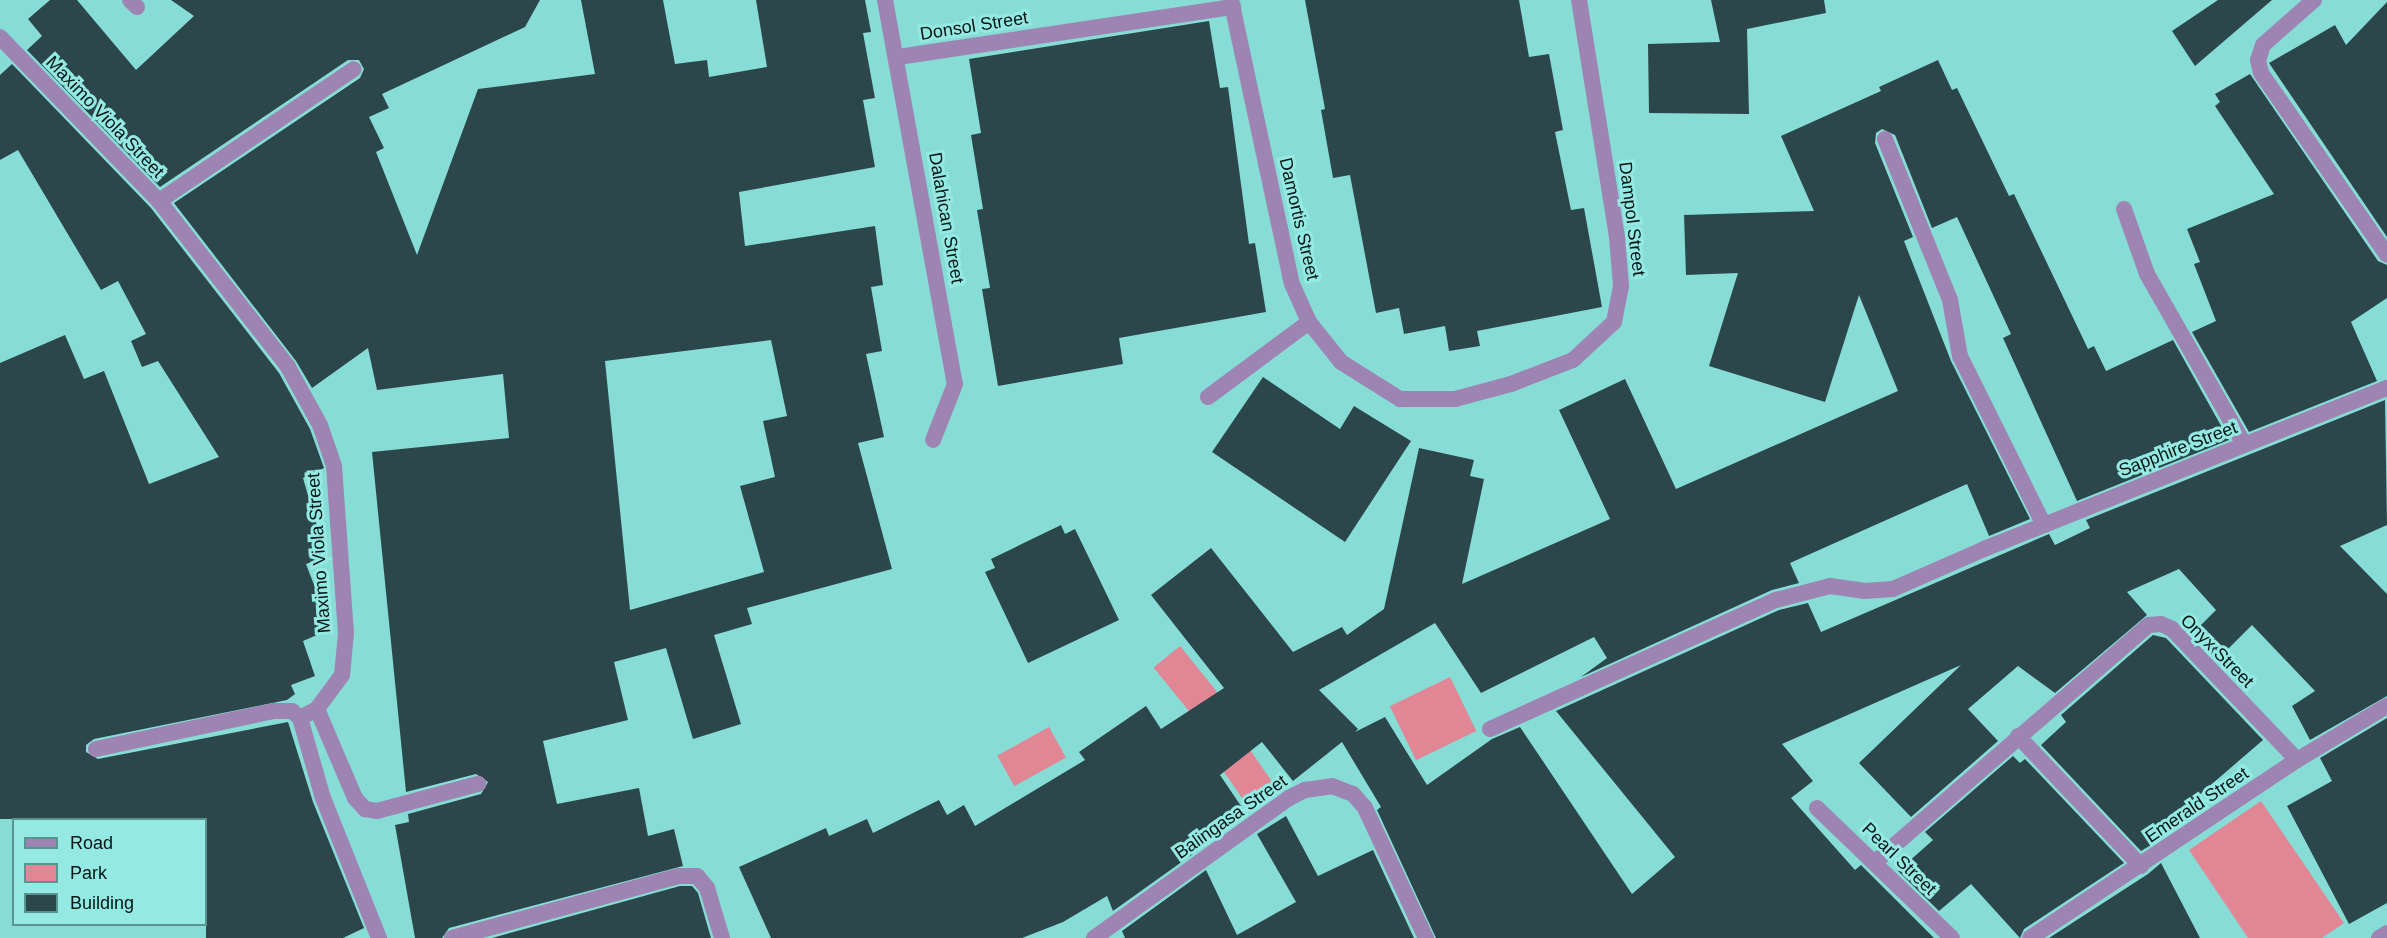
<!DOCTYPE html>
<style>
body{margin:0}
#map{position:relative;width:2387px;height:938px;overflow:hidden;background:#87ddd6;font-family:Helvetica,sans-serif}
div>[style]{position:absolute}
.green>*{inset:0;background:#e18695;transform-origin:0 0}
.building>*{inset:0;background:#2c474c}
.service>*{height:16px;margin:-8px;padding:0 8px;transform-origin:8px;border-radius:8px;background:#9e84b3}
.pedestrian>*{height:16px;margin:-8px;padding:0 8px;transform-origin:8px;border-radius:8px;background:#9e84b3}
.minor>*{height:16px;margin:-8px;padding:0 8px;transform-origin:8px;border-radius:8px;background:#9e84b3}
span{translate:-50% -50%;white-space:nowrap;text-align:center;line-height:1.15;-webkit-text-stroke:6px #94eae3;paint-order:stroke}
.street-label{font-size:18px;color:#001514}
.legend{position:absolute;left:12px;top:818px;width:195px;height:108px;box-sizing:border-box;background:#94eae3;border:2px solid #599590;margin:0;padding:8px 10px;list-style:none;font-size:18px;color:#001514}
.legend li{display:flex;align-items:center;gap:12px;height:30px}
.legend b{width:30px;border:2px solid #599590}
</style>
<div id="map">
<div class="green">
<i style="left:1180px;top:646px;width:92px;height:34px;rotate:51deg"></i>
<i style="left:1450px;top:677px;width:60px;height:67px;rotate:64deg"></i>
<i style="left:1049px;top:727px;width:35px;height:59px;rotate:61deg"></i>
<i style="left:1243px;top:740px;width:58px;height:34px;rotate:55deg"></i>
<i style="clip-path:polygon(2261px 801px,2344px 923px,2322px 938px,2248px 938px,2189px 850px)"></i>
</div>
<div class="building">
<i style="clip-path:polygon(evenodd,50px 0,77px 0,136px 70px,194px 16px,171px 0,540px 0,525px 27px,382px 94px,389px 108px,369px 117px,384px 148px,376px 152px,417px 255px,478px 89px,595px 74px,581px 0,663px 0,675px 64px,707px 60px,709px 77px,767px 67px,756px 0,865px 0,871px 32px,863px 33px,875px 98px,863px 100px,875px 167px,739px 192px,745px 246px,875px 226px,883px 285px,871px 287px,882px 351px,866px 354px,884px 437px,858px 443px,892px 569px,747px 608px,752px 624px,714px 635px,741px 724px,693px 739px,666px 648px,614px 662px,628px 720px,543px 741px,557px 804px,639px 788px,648px 836px,674px 829px,683px 866px,449px 928px,442px 938px,415px 938px,395px 825px,409px 822px,408px 814px,481px 794px,488px 782px,476px 774px,406px 792px,372px 452px,509px 438px,503px 374px,377px 390px,368px 348px,312px 388px,296px 361px,174px 203px,360px 78px,364px 69px,359px 60px,348px 60px,160px 187px,27px 50px,42px 36px,28px 19px,50px 0,771px 340px,787px 416px,763px 421px,775px 477px,740px 486px,764px 572px,630px 610px,605px 361px,771px 340px)"></i>
<i style="clip-path:polygon(1305px 0,1519px 0,1529px 57px,1549px 54px,1563px 130px,1555px 132px,1571px 210px,1584px 208px,1602px 307px,1477px 331px,1480px 346px,1449px 351px,1445px 326px,1404px 334px,1399px 308px,1376px 313px,1350px 175px,1333px 178px,1321px 110px,1325px 109px)"></i>
<i style="clip-path:polygon(1711px 0,1824px 0,1826px 13px,1747px 29px,1749px 114px,1649px 113px,1648px 44px,1720px 42px)"></i>
<i style="clip-path:polygon(2218px 0,2272px 0,2195px 66px,2172px 31px)"></i>
<i style="clip-path:polygon(2387px 2px,2387px 237px,2269px 63px,2335px 25px,2346px 45px)"></i>
<i style="clip-path:polygon(1209px 21px,1220px 88px,1228px 87px,1249px 244px,1255px 243px,1266px 312px,1119px 338px,1123px 364px,998px 386px,982px 289px,990px 288px,977px 210px,983px 209px,971px 135px,981px 133px,969px 59px)"></i>
<i style="clip-path:polygon(1938px 60px,1952px 90px,1957px 88px,2009px 196px,2014px 194px,2088px 349px,2094px 346px,2106px 371px,2173px 340px,2229px 440px,2077px 501px,2003px 338px,2011px 334px,1957px 217px,1932px 228px,1895px 135px,1882px 129px,1876px 133px,1875px 143px,1913px 237px,1904px 241px,1951px 361px,2030px 519px,1989px 536px,1967px 484px,1790px 563px,1799px 583px,1772px 590px,1581px 677px,1607px 658px,1594px 637px,1481px 693px,1435px 623px,1319px 690px,1358px 729px,1355px 732px,1385px 717px,1427px 785px,1492px 739px,1520px 727px,1632px 894px,1675px 857px,1556px 711px,1779px 610px,1808px 603px,1821px 632px,2049px 534px,2055px 545px,2090px 528px,2086px 520px,2385px 400px,2387px 525px,2340px 546px,2387px 594px,2387px 696px,2310px 740px,2292px 706px,2315px 691px,2252px 625px,2217px 660px,2192px 634px,2216px 610px,2179px 569px,2127px 592px,2147px 615px,2055px 693px,2018px 666px,1968px 709px,1998px 741px,1911px 817px,1859px 763px,1961px 665px,1782px 744px,1813px 781px,1791px 798px,1855px 870px,1861px 865px,1934px 938px,1436px 938px,1377px 810px,1381px 807px,1342px 742px,1293px 781px,1262px 742px,1220px 775px,1241px 806px,1191px 840px,1197px 851px,1113px 911px,1107px 896px,1063px 922px,1022px 938px,771px 938px,739px 867px,826px 828px,829px 836px,867px 819px,873px 833px,939px 800px,947px 815px,964px 805px,975px 826px,1085px 760px,1079px 752px,1146px 706px,1161px 729px,1224px 688px,1151px 595px,1211px 548px,1293px 652px,1342px 627px,1347px 635px,1384px 609px,1419px 448px,1474px 460px,1470px 476px,1484px 479px,1462px 584px,1610px 519px,1559px 410px,1625px 379px,1676px 489px,1898px 391px,1859px 295px,1825px 402px,1709px 366px,1738px 273px,1686px 275px,1684px 215px,1814px 211px,1781px 136px,1881px 91px,1879px 87px)"></i>
<i style="clip-path:polygon(12px 64px,151px 208px,279px 373px,310px 429px,324px 468px,303px 478px,326px 557px,306px 564px,331px 629px,303px 641px,315px 676px,291px 685px,295px 694px,287px 700px,94px 739px,86px 745px,86px 752px,98px 759px,288px 722px,313px 802px,364px 928px,343px 938px,206px 938px,206px 819px,0 819px,0 363px,65px 335px,84px 379px,104px 371px,149px 484px,219px 457px,158px 361px,142px 367px,131px 341px,146px 334px,118px 281px,101px 290px,18px 150px,0 160px,0 75px)"></i>
<i style="clip-path:polygon(2250px 74px,2378px 261px,2387px 265px,2387px 298px,2351px 322px,2377px 381px,2249px 432px,2192px 332px,2216px 321px,2194px 264px,2200px 262px,2187px 229px,2274px 194px,2215px 106px,2220px 102px,2215px 94px)"></i>
<i style="clip-path:polygon(1263px 377px,1340px 429px,1354px 406px,1411px 441px,1345px 542px,1212px 452px)"></i>
<i style="clip-path:polygon(1061px 525px,1065px 534px,1075px 529px,1119px 620px,1028px 663px,985px 572px,995px 568px,991px 559px)"></i>
<i style="clip-path:polygon(2153px 635px,2166px 638px,2263px 740px,2148px 839px,2151px 845px,2141px 851px,2041px 745px,2066px 722px,2061px 715px)"></i>
<i style="clip-path:polygon(2387px 718px,2387px 903px,2349px 924px,2287px 806px,2332px 781px,2320px 758px)"></i>
<i style="clip-path:polygon(2013px 756px,2020px 763px,2025px 759px,2124px 863px,2024px 929px,2020px 938px,1971px 884px,1939px 911px,1898px 871px,1933px 840px,1925px 832px)"></i>
<i style="clip-path:polygon(1286px 816px,1318px 876px,1373px 850px,1414px 938px,1125px 938px,1122px 931px,1206px 870px,1237px 935px,1296px 902px,1257px 834px)"></i>
<i style="clip-path:polygon(2161px 863px,2200px 938px,2049px 938px,2148px 874px)"></i>
<i style="clip-path:polygon(680px 886px,692px 886px,698px 893px,711px 938px,492px 938px)"></i>
</div>
<div class="service">
<i style="left:130px;top:0;width:10px;rotate:45deg"></i>
<i style="left:2314px;top:0;width:68px;rotate:138.6deg"></i>
<i style="left:2263px;top:45px;width:16px;rotate:108deg"></i>
<i style="left:2258px;top:60px;width:13px;rotate:77deg"></i>
<i style="left:2261px;top:73px;width:221px;rotate:55.3deg"></i>
<i style="left:2124px;top:209px;width:69px;rotate:70.5deg"></i>
<i style="left:2147px;top:274px;width:196px;rotate:60.3deg"></i>
<i style="left:1208px;top:397px;width:126px;rotate:-36.6deg"></i>
<i style="left:317px;top:709px;width:97px;rotate:66.9deg"></i>
<i style="left:355px;top:798px;width:15px;rotate:48deg"></i>
<i style="left:365px;top:809px;width:12px;rotate:9deg"></i>
<i style="left:377px;top:811px;width:105px;rotate:-15deg"></i>
<i style="left:1490px;top:729px;width:314px;rotate:-24.3deg"></i>
<i style="left:1776px;top:600px;width:56px;rotate:-14.5deg"></i>
<i style="left:1830px;top:586px;width:34px;rotate:8deg"></i>
<i style="left:1864px;top:591px;width:29px;rotate:-4deg"></i>
<i style="left:1893px;top:589px;width:99px;rotate:-23.7deg"></i>
</div>
<div class="pedestrian">
<i style="left:159px;top:201px;width:235px;rotate:-34.1deg"></i>
</div>
<div class="minor">
<i style="left:885px;top:0;width:390px;rotate:79.7deg"></i>
<i style="left:955px;top:384px;width:60px;rotate:111.4deg"></i>
<i style="left:1231px;top:0;width:290px;rotate:77.9deg"></i>
<i style="left:1292px;top:284px;width:42px;rotate:65.9deg"></i>
<i style="left:1309px;top:322px;width:51px;rotate:51.3deg"></i>
<i style="left:1341px;top:362px;width:70px;rotate:32.1deg"></i>
<i style="left:1400px;top:399px;width:55px"></i>
<i style="left:1455px;top:399px;width:58px;rotate:-15deg"></i>
<i style="left:1511px;top:384px;width:66px;rotate:-21.2deg"></i>
<i style="left:1573px;top:360px;width:56px;rotate:-42.8deg"></i>
<i style="left:1614px;top:322px;width:37px;rotate:-79deg"></i>
<i style="left:1621px;top:286px;width:49px;rotate:-94.7deg"></i>
<i style="left:1617px;top:237px;width:240px;rotate:-99.1deg"></i>
<i style="left:0;top:37px;width:228px;rotate:45.9deg"></i>
<i style="left:159px;top:201px;width:210px;rotate:52.1deg"></i>
<i style="left:288px;top:367px;width:66px;rotate:61.1deg"></i>
<i style="left:320px;top:425px;width:43px;rotate:71.1deg"></i>
<i style="left:334px;top:466px;width:167px;rotate:85.9deg"></i>
<i style="left:346px;top:633px;width:42px;rotate:95.4deg"></i>
<i style="left:342px;top:675px;width:42px;rotate:126.3deg"></i>
<i style="left:317px;top:709px;width:19px;rotate:152deg"></i>
<i style="left:300px;top:718px;width:83px;rotate:74deg"></i>
<i style="left:323px;top:798px;width:151px;rotate:68.2deg"></i>
<i style="left:898px;top:57px;width:339px;rotate:-8.5deg"></i>
<i style="left:1885px;top:139px;width:174px;rotate:68deg"></i>
<i style="left:1950px;top:300px;width:57px;rotate:79.9deg"></i>
<i style="left:1960px;top:356px;width:186px;rotate:63.6deg"></i>
<i style="left:1984px;top:549px;width:434px;rotate:-21.8deg"></i>
<i style="left:2018px;top:736px;width:179px;rotate:46.6deg"></i>
<i style="left:96px;top:749px;width:181px;rotate:-12.1deg"></i>
<i style="left:273px;top:711px;width:19px"></i>
<i style="left:292px;top:711px;width:11px;rotate:41deg"></i>
<i style="left:1817px;top:808px;width:187px;rotate:43.9deg"></i>
<i style="left:1875px;top:862px;width:362px;rotate:-40.9deg"></i>
<i style="left:2149px;top:625px;width:12px;rotate:-5deg"></i>
<i style="left:2161px;top:624px;width:12px;rotate:24deg"></i>
<i style="left:2172px;top:629px;width:181px;rotate:46.3deg"></i>
<i style="left:452px;top:938px;width:235px;rotate:-15.3deg"></i>
<i style="left:679px;top:876px;width:18px"></i>
<i style="left:697px;top:876px;width:16px;rotate:50deg"></i>
<i style="left:707px;top:888px;width:52px;rotate:73.3deg"></i>
<i style="left:1094px;top:938px;width:240px;rotate:-35.7deg"></i>
<i style="left:1289px;top:798px;width:18px;rotate:-27deg"></i>
<i style="left:1305px;top:790px;width:27px;rotate:-8deg"></i>
<i style="left:1332px;top:786px;width:22px;rotate:21deg"></i>
<i style="left:1353px;top:794px;width:18px;rotate:49deg"></i>
<i style="left:1365px;top:808px;width:144px;rotate:64.9deg"></i>
<i style="left:2030px;top:938px;width:321px;rotate:-33.7deg"></i>
<i style="left:2297px;top:760px;width:105px;rotate:-31deg"></i>
<i style="left:2379px;top:938px;width:9px;rotate:-32deg"></i>
</div>
<div class="street-label">
<span style="left:974px;top:26px;rotate:-9deg">Donsol Street</span>
<span style="left:105px;top:117px;rotate:46deg">Maximo Viola Street</span>
<span style="left:946px;top:218px;rotate:80deg">Dalahican Street</span>
<span style="left:1299px;top:219px;rotate:77deg">Damortis Street</span>
<span style="left:1632px;top:219px;rotate:83deg">Dampol Street</span>
<span style="left:2178px;top:449px;rotate:-21deg">Sapphire Street</span>
<span style="left:319px;top:553px;rotate:-94deg">Maximo Viola Street</span>
<span style="left:2217px;top:651px;rotate:45deg">Onyx Street</span>
<span style="left:2197px;top:805px;rotate:-34deg">Emerald Street</span>
<span style="left:1231px;top:817px;rotate:-35deg">Balingasa Street</span>
<span style="left:1899px;top:859px;rotate:44deg">Pearl Street</span>
</div>
<ul class="legend">
<li><b style="height:8px;background:#9e84b3"></b>Road</li>
<li><b style="height:16px;background:#e18695"></b>Park</li>
<li><b style="height:16px;background:#2c474c"></b>Building</li>
</ul>
</div>
